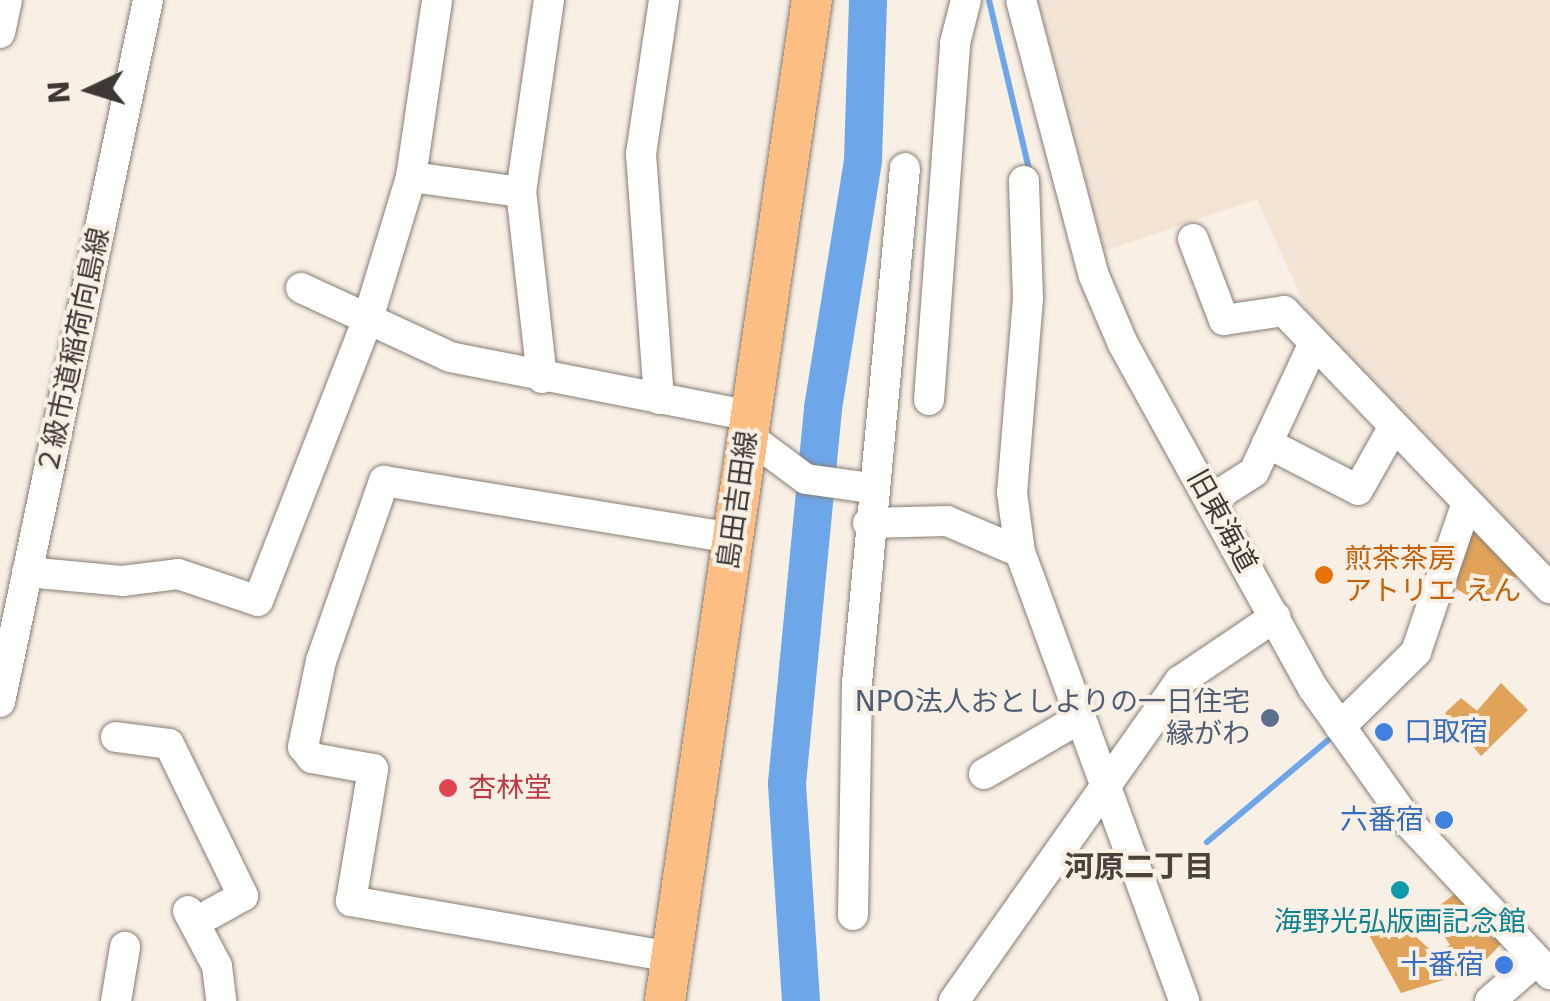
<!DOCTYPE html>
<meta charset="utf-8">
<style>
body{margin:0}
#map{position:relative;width:1550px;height:1001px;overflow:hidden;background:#f8efe5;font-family:"DejaVu Sans","Noto Sans JP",sans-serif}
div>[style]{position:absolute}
.built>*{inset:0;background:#f3e4d4}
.forest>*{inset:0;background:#e1a25a}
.stream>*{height:6px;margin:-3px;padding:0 3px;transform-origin:3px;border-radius:3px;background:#6ea6ea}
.river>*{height:38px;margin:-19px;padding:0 19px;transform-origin:19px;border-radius:19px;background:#6ea6ea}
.roads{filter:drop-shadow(0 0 2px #857d74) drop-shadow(0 0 2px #857d74)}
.minor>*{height:30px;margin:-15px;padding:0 15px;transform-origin:15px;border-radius:15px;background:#fff}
.major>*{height:40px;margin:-20px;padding:0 20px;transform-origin:20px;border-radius:20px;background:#fdbe83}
.dots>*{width:28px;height:28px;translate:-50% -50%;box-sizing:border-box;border:5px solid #f8efe5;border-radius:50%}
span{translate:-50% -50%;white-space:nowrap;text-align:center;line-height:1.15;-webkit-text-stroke:8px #f8efe5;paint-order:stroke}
.street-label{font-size:28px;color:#3c3935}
.food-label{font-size:28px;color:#c56008}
.left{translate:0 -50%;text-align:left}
.service-label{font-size:28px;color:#4e5e75}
.right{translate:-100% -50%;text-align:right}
.shop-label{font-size:28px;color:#366cbe}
.health-label{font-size:28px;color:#be3a42}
.culture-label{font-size:28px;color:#0d838f}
.neighbourhood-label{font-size:30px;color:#4a433b;font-weight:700}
.north{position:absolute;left:40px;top:40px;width:100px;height:100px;-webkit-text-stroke:8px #f8efe5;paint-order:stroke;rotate:266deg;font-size:28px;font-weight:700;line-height:40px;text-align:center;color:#3c3935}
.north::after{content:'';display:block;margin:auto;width:35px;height:45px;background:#3c3935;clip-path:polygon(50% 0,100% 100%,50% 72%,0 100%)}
</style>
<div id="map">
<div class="built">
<i style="clip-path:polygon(1038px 0,1550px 0,1550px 569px,1308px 313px,1257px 199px,1104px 251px)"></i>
</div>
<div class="forest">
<i style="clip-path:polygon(1472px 515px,1523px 571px,1485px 606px,1450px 585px)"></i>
<i style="clip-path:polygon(1501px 683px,1528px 710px,1481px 756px,1445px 713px,1461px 698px,1477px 711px)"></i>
<i style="clip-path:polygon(1456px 893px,1501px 944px,1476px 970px,1401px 993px,1369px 935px,1393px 916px,1436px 955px,1450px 945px,1442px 933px,1453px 924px,1439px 906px)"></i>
</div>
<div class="stream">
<i style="left:989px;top:0;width:178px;rotate:76.7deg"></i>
<i style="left:1207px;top:842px;width:158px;rotate:-40.1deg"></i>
</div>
<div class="river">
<i style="left:801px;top:1001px;width:218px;rotate:-93.7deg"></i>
<i style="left:787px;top:783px;width:377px;rotate:-84.5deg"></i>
<i style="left:823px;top:408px;width:251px;rotate:-80.8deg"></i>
<i style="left:863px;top:160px;width:160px;rotate:-88.2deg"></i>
</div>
<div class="roads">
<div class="minor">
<i style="left:1021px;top:0;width:285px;rotate:75.2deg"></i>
<i style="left:1094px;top:276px;width:74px;rotate:66.9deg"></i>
<i style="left:1123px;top:344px;width:393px;rotate:61.1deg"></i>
<i style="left:1313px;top:688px;width:166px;rotate:54.6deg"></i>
<i style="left:1409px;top:823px;width:207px;rotate:47deg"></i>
<i style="left:0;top:33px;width:34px;rotate:-78deg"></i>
<i style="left:411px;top:177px;width:111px;rotate:7.8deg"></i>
<i style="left:1193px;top:239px;width:87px;rotate:69.1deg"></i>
<i style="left:1224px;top:320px;width:61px;rotate:-8.5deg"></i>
<i style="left:1284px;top:311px;width:384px;rotate:46.2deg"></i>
<i style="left:301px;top:288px;width:164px;rotate:24.8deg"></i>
<i style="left:450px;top:357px;width:306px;rotate:11.1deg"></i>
<i style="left:542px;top:378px;width:187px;rotate:-96.4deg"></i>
<i style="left:521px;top:192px;width:194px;rotate:-81.7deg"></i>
<i style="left:659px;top:399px;width:246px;rotate:-94.2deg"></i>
<i style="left:641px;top:154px;width:156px;rotate:-81.5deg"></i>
<i style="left:929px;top:400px;width:358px;rotate:-85.8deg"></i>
<i style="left:955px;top:43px;width:44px;rotate:-75.7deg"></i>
<i style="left:748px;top:436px;width:72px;rotate:36.6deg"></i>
<i style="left:806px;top:479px;width:66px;rotate:7.9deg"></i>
<i style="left:1267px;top:443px;width:102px;rotate:27.3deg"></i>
<i style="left:1358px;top:490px;width:73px;rotate:-60.6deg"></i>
<i style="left:1210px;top:500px;width:52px;rotate:-32.5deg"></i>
<i style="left:1254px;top:472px;width:142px;rotate:-65.1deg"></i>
<i style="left:868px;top:523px;width:79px;rotate:-1.5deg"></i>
<i style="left:947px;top:521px;width:79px;rotate:23deg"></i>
<i style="left:1020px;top:552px;width:478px;rotate:69.9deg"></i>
<i style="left:1020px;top:552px;width:60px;rotate:-97.7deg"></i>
<i style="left:1012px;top:493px;width:196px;rotate:-85.3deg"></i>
<i style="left:1028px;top:298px;width:117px;rotate:-92deg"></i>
<i style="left:27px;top:572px;width:95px;rotate:5.4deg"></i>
<i style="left:122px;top:581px;width:56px;rotate:-7.1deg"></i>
<i style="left:178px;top:574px;width:84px;rotate:18.6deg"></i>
<i style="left:258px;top:601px;width:300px;rotate:-68.7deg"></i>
<i style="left:367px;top:322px;width:152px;rotate:-73.1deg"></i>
<i style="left:411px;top:177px;width:179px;rotate:-81.6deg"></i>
<i style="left:0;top:702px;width:717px;rotate:-78.09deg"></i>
<i style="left:1340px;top:727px;width:107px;rotate:-44.6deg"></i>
<i style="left:1416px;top:652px;width:158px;rotate:-71.2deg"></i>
<i style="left:116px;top:737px;width:53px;rotate:7.5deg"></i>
<i style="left:169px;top:744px;width:169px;rotate:64deg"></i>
<i style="left:243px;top:896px;width:38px;rotate:151deg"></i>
<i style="left:984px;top:774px;width:108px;rotate:-30.1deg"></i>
<i style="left:188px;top:911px;width:62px;rotate:62.2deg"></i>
<i style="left:217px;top:966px;width:35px;rotate:83deg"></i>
<i style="left:853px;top:915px;width:232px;rotate:-89deg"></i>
<i style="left:857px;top:683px;width:517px;rotate:-84.68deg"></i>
<i style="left:671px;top:957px;width:325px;rotate:-170.1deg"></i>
<i style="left:351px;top:901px;width:134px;rotate:-80.5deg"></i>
<i style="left:373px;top:769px;width:62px;rotate:-169.8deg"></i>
<i style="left:312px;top:758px;width:14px;rotate:-129deg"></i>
<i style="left:303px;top:747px;width:88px;rotate:-78.2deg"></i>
<i style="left:321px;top:661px;width:191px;rotate:-70.7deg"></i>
<i style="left:384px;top:481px;width:354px;rotate:9.3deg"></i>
<i style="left:116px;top:1001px;width:55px;rotate:-80.5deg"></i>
<i style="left:954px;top:1001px;width:392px;rotate:-54.8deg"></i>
<i style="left:1180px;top:681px;width:115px;rotate:-34deg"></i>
<i style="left:1490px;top:1001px;width:61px;rotate:-41deg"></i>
</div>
<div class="major">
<i style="left:665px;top:1001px;width:1012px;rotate:-81.65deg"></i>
</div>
</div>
<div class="dots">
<i style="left:1324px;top:575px;background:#e8710a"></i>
<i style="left:1270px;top:718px;background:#5c6f8a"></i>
<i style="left:1384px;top:732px;background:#3f7fe0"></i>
<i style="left:448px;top:788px;background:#e0444e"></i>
<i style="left:1444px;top:820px;background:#3f7fe0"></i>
<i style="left:1400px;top:890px;background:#0f9aa8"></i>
<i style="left:1504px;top:965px;background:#3f7fe0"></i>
</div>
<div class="street-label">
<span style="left:74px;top:351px;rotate:-78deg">２級市道稲荷向島線</span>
<span style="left:738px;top:500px;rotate:-82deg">島田吉田線</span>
<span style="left:1222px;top:521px;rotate:61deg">旧東海道</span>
</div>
<div class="food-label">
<span class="left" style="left:1344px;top:575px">煎茶茶房<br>アトリエ えん</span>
</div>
<div class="service-label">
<span class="right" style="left:1250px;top:718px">NPO法人おとしよりの一日住宅<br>縁がわ</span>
</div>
<div class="shop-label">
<span class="left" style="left:1404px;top:732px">口取宿</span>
<span class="right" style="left:1424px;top:820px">六番宿</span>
<span class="right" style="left:1484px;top:965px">十番宿</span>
</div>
<div class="health-label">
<span class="left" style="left:468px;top:788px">杏林堂</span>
</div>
<div class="culture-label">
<span style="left:1400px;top:922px">海野光弘版画記念館</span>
</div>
<div class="neighbourhood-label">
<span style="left:1139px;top:867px">河原二丁目</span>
</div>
<div class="north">N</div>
</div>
